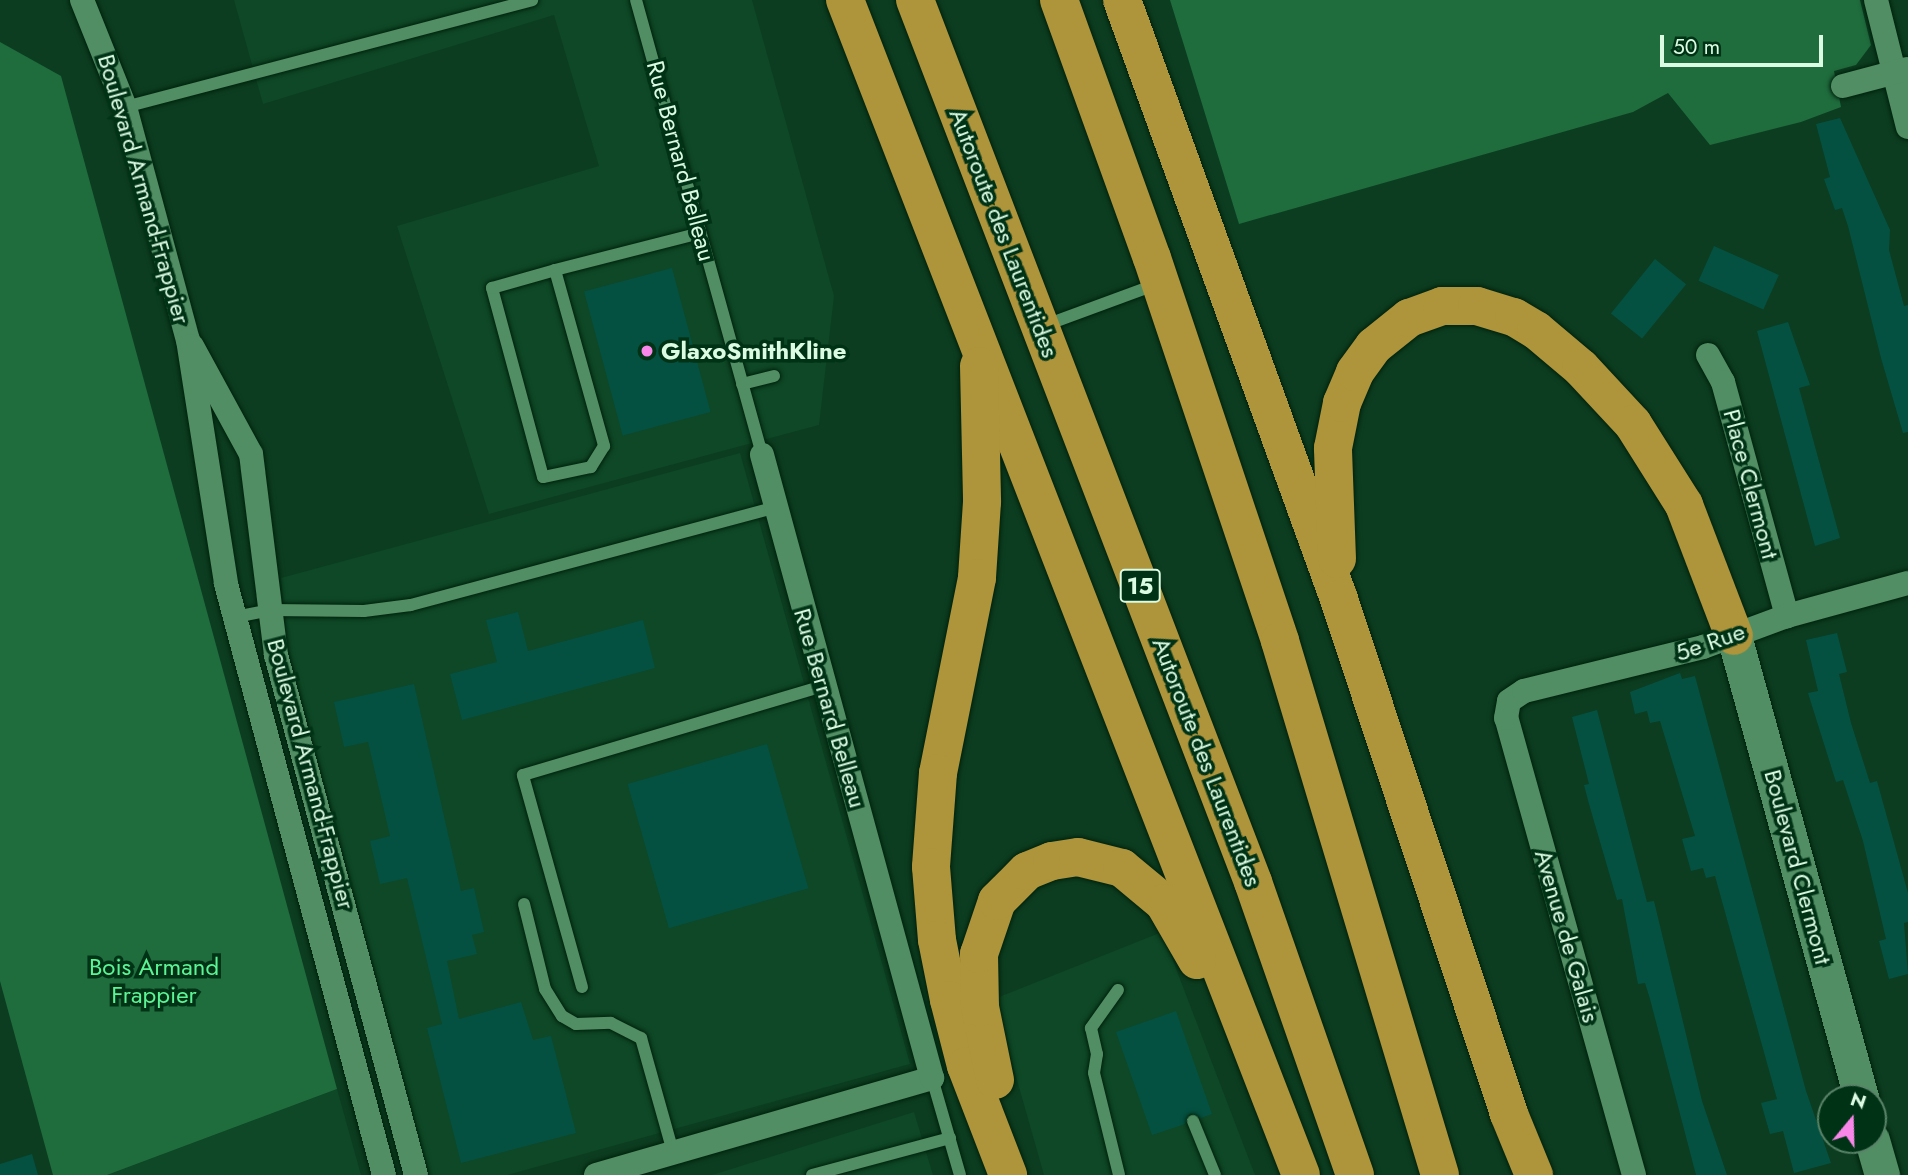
<!DOCTYPE html>
<style>
body{margin:0}
#map{position:relative;width:1908px;height:1175px;overflow:hidden;background:#0c3d20;font-family:Jost,sans-serif}
div>[style]{position:absolute}
.built>*{inset:0;background:#0e4826}
.green>*{inset:0;background:#1f6c3d}
.building>*{inset:0;background:#045141;transform-origin:0 0}
.roads{filter:drop-shadow(0 0 2px #01220d) drop-shadow(0 0 2px #01220d)}
.lane>*{height:12px;margin:-6px;padding:0 6px;transform-origin:6px;border-radius:6px;background:#518e63}
.street>*{height:24px;margin:-12px;padding:0 12px;transform-origin:12px;border-radius:12px;background:#518e63}
.secondary>*{height:35px;margin:-17.5px;padding:0 17.5px;transform-origin:17.5px;border-radius:17.5px;background:#518e63}
.highway>*{height:38px;margin:-19px;padding:0 19px;transform-origin:19px;border-radius:19px;background:#ae943b}
.dots>*{width:19px;height:19px;translate:-50% -50%;box-sizing:border-box;border:4px solid #003316;border-radius:50%}
span{translate:-50% -50%;white-space:nowrap;text-align:center;line-height:1.15;-webkit-text-stroke:7px #003316;paint-order:stroke}
.shield-label span{padding:2px 5px;background:#003316;border:2px solid;border-radius:5px;-webkit-text-stroke-width:0}
.shield-label{font-size:23px;color:#dbfbe3;font-weight:700}
.street-label{font-size:24px;color:#dbfbe3}
.poi-label{font-size:24px;color:#dbfbe3;font-weight:700}
.left{translate:0 -50%;text-align:left}
.park-label{font-size:24px;color:#5df495}
.north{position:absolute;left:1817px;top:1084px;width:70px;height:70px;box-sizing:border-box;background:#003316;border:2px solid #588368;border-radius:50%;rotate:19deg;font-size:19px;font-weight:700;line-height:28px;text-align:center;color:#dbfbe3}
.north::after{content:'';display:block;margin:auto;width:24px;height:32px;background:#f987e9;clip-path:polygon(50% 0,100% 100%,50% 72%,0 100%)}
.scale{position:absolute;left:1660px;top:35px;width:163px;height:32px;box-sizing:border-box;border:4px solid #dbfbe3;border-top:0;padding-left:9px;font-size:21px;line-height:24px;white-space:nowrap;color:#dbfbe3;-webkit-text-stroke:5px #003316;paint-order:stroke}
</style>
<div id="map">
<div class="built">
<i style="clip-path:polygon(234px 0,752px 0,834px 296px,819px 425px,489px 514px,397px 226px,599px 166px,554px 15px,263px 104px)"></i>
<i style="clip-path:polygon(740px 453px,910px 1064px,507px 1175px,428px 1175px,288px 655px,281px 578px)"></i>
<i style="clip-path:polygon(1162px 932px,1255px 1175px,1044px 1175px,994px 999px)"></i>
<i style="clip-path:polygon(337px 1089px,361px 1175px,107px 1175px)"></i>
<i style="clip-path:polygon(914px 1112px,933px 1175px,712px 1175px)"></i>
</div>
<div class="green">
<i style="clip-path:polygon(1170px 0,1860px 0,1871px 45px,1856px 65px,1834px 71px,1841px 107px,1801px 122px,1710px 145px,1668px 93px,1633px 112px,1239px 224px)"></i>
<i style="clip-path:polygon(0 42px,61px 76px,337px 1089px,107px 1175px,53px 1175px,0 981px)"></i>
</div>
<div class="building">
<i style="clip-path:polygon(1840px 118px,1890px 230px,1889px 250px,1904px 306px,1908px 305px,1908px 432px,1903px 433px,1881px 358px,1848px 226px,1842px 208px,1835px 210px,1824px 179px,1830px 177px,1816px 124px)"></i>
<i style="left:1714px;top:246px;width:71px;height:38px;rotate:24deg"></i>
<i style="left:1655px;top:259px;width:40px;height:70px;rotate:39deg"></i>
<i style="left:672px;top:268px;width:149px;height:91px;rotate:75deg"></i>
<i style="clip-path:polygon(1788px 322px,1810px 385px,1799px 388px,1840px 538px,1815px 546px,1757px 331px)"></i>
<i style="clip-path:polygon(518px 612px,528px 651px,643px 620px,655px 668px,462px 720px,450px 674px,497px 662px,486px 620px)"></i>
<i style="clip-path:polygon(1837px 633px,1847px 672px,1839px 674px,1851px 723px,1870px 783px,1877px 781px,1908px 893px,1908px 922px,1904px 923px,1908px 974px,1889px 979px,1879px 941px,1886px 939px,1863px 841px,1843px 780px,1836px 782px,1808px 693px,1818px 691px,1806px 640px)"></i>
<i style="clip-path:polygon(1680px 673px,1682px 679px,1695px 676px,1806px 1091px,1831px 1163px,1794px 1173px,1783px 1131px,1770px 1134px,1761px 1103px,1777px 1099px,1715px 876px,1706px 878px,1703px 868px,1691px 871px,1682px 839px,1695px 836px,1660px 721px,1650px 723px,1647px 711px,1635px 714px,1630px 692px)"></i>
<i style="clip-path:polygon(414px 684px,461px 891px,474px 888px,484px 932px,472px 935px,477px 954px,447px 961px,459px 1019px,521px 1002px,533px 1040px,551px 1036px,576px 1133px,461px 1163px,427px 1028px,442px 1024px,407px 878px,380px 884px,370px 841px,390px 836px,368px 742px,344px 747px,334px 702px)"></i>
<i style="clip-path:polygon(1597px 710px,1647px 902px,1654px 901px,1702px 1101px,1727px 1175px,1696px 1175px,1650px 999px,1645px 983px,1638px 984px,1622px 899px,1617px 900px,1589px 804px,1584px 785px,1589px 784px,1572px 717px)"></i>
<i style="left:767px;top:744px;width:150px;height:145px;rotate:74deg"></i>
<i style="clip-path:polygon(1176px 1011px,1212px 1114px,1201px 1118px,1190px 1113px,1185px 1124px,1152px 1135px,1116px 1032px)"></i>
<i style="clip-path:polygon(32px 1154px,38px 1175px,0 1175px,0 1164px)"></i>
</div>
<div class="roads">
<div class="lane">
<i style="left:636px;top:0;width:472px;rotate:74.5deg"></i>
<i style="left:125px;top:107px;width:421px;rotate:-14.7deg"></i>
<i style="left:555px;top:270px;width:183px;rotate:74.4deg"></i>
<i style="left:604px;top:446px;width:25px;rotate:122deg"></i>
<i style="left:591px;top:467px;width:49px;rotate:168.2deg"></i>
<i style="left:543px;top:477px;width:196px;rotate:-105.1deg"></i>
<i style="left:492px;top:288px;width:66px;rotate:-15.9deg"></i>
<i style="left:555px;top:270px;width:150px;rotate:-14.3deg"></i>
<i style="left:1043px;top:326px;width:121px;rotate:-20.2deg"></i>
<i style="left:742px;top:384px;width:33px;rotate:-14deg"></i>
<i style="left:235px;top:617px;width:37px;rotate:-11deg"></i>
<i style="left:271px;top:610px;width:93px;rotate:0.6deg"></i>
<i style="left:364px;top:611px;width:47px;rotate:-7.3deg"></i>
<i style="left:411px;top:605px;width:376px;rotate:-15deg"></i>
<i style="left:524px;top:904px;width:88px;rotate:76.1deg"></i>
<i style="left:545px;top:989px;width:32px;rotate:58deg"></i>
<i style="left:562px;top:1016px;width:16px;rotate:30deg"></i>
<i style="left:576px;top:1024px;width:35px;rotate:-2deg"></i>
<i style="left:611px;top:1023px;width:34px;rotate:27deg"></i>
<i style="left:641px;top:1038px;width:118px;rotate:74.3deg"></i>
<i style="left:582px;top:987px;width:220px;rotate:-105.6deg"></i>
<i style="left:523px;top:775px;width:314px;rotate:-16.5deg"></i>
<i style="left:1118px;top:990px;width:47px;rotate:125.4deg"></i>
<i style="left:1091px;top:1028px;width:27px;rotate:77deg"></i>
<i style="left:1097px;top:1054px;width:19px;rotate:99deg"></i>
<i style="left:1094px;top:1073px;width:105px;rotate:76.2deg"></i>
<i style="left:932px;top:1078px;width:101px;rotate:73.9deg"></i>
<i style="left:1193px;top:1121px;width:58px;rotate:67.8deg"></i>
<i style="left:812px;top:1175px;width:143px;rotate:-15deg"></i>
</div>
<div class="street">
<i style="left:82px;top:0;width:115px;rotate:68.1deg"></i>
<i style="left:125px;top:107px;width:241px;rotate:74.9deg"></i>
<i style="left:188px;top:340px;width:247px;rotate:81.1deg"></i>
<i style="left:226px;top:584px;width:612px;rotate:75.03deg"></i>
<i style="left:1876px;top:0;width:131px;rotate:75.9deg"></i>
<i style="left:1843px;top:86px;width:66px;rotate:-14.9deg"></i>
<i style="left:192px;top:346px;width:123px;rotate:61.4deg"></i>
<i style="left:251px;top:454px;width:203px;rotate:82.9deg"></i>
<i style="left:276px;top:655px;width:539px;rotate:74.93deg"></i>
<i style="left:1708px;top:355px;width:31px;rotate:61deg"></i>
<i style="left:1723px;top:382px;width:243px;rotate:74.7deg"></i>
<i style="left:596px;top:1175px;width:350px;rotate:-16.1deg"></i>
<i style="left:932px;top:1078px;width:646px;rotate:-105.26deg"></i>
<i style="left:1634px;top:1175px;width:475px;rotate:-105.6deg"></i>
<i style="left:1506px;top:718px;width:17px;rotate:-80deg"></i>
<i style="left:1509px;top:701px;width:18px;rotate:-34deg"></i>
<i style="left:1524px;top:691px;width:184px;rotate:-13.8deg"></i>
<i style="left:1703px;top:647px;width:90px;rotate:-20.3deg"></i>
<i style="left:1787px;top:616px;width:125px;rotate:-15.3deg"></i>
</div>
<div class="secondary">
<i style="left:1734px;top:636px;width:479px;rotate:74.6deg"></i>
<i style="left:1872px;top:1140px;width:36px;rotate:74deg"></i>
</div>
<div class="highway">
<i style="left:845px;top:0;width:1260px;rotate:68.79deg"></i>
<i style="left:915px;top:0;width:945px;rotate:69.03deg"></i>
<i style="left:1253px;top:882px;width:310px;rotate:70.8deg"></i>
<i style="left:1059px;top:0;width:274px;rotate:70.2deg"></i>
<i style="left:1152px;top:258px;width:404px;rotate:71.5deg"></i>
<i style="left:1280px;top:641px;width:557px;rotate:73.32deg"></i>
<i style="left:1122px;top:0;width:637px;rotate:70.09deg"></i>
<i style="left:1339px;top:599px;width:542px;rotate:71.73deg"></i>
<i style="left:1509px;top:1114px;width:66px;rotate:67.7deg"></i>
<i style="left:979px;top:366px;width:136px;rotate:88.7deg"></i>
<i style="left:982px;top:502px;width:76px;rotate:93.8deg"></i>
<i style="left:977px;top:578px;width:199px;rotate:101.3deg"></i>
<i style="left:938px;top:773px;width:94px;rotate:94.3deg"></i>
<i style="left:931px;top:867px;width:73px;rotate:85.3deg"></i>
<i style="left:937px;top:940px;width:61px;rotate:78.7deg"></i>
<i style="left:949px;top:1000px;width:68px;rotate:75.6deg"></i>
<i style="left:966px;top:1066px;width:117px;rotate:68.9deg"></i>
<i style="left:1337px;top:559px;width:111px;rotate:-92.1deg"></i>
<i style="left:1333px;top:448px;width:46px;rotate:-78.7deg"></i>
<i style="left:1342px;top:403px;width:34px;rotate:-67deg"></i>
<i style="left:1355px;top:372px;width:32px;rotate:-54deg"></i>
<i style="left:1374px;top:346px;width:45px;rotate:-38.7deg"></i>
<i style="left:1409px;top:318px;width:35px;rotate:-20deg"></i>
<i style="left:1442px;top:306px;width:35px"></i>
<i style="left:1477px;top:306px;width:39px;rotate:17deg"></i>
<i style="left:1514px;top:317px;width:26px;rotate:31deg"></i>
<i style="left:1536px;top:330px;width:59px;rotate:40.2deg"></i>
<i style="left:1581px;top:368px;width:76px;rotate:47.1deg"></i>
<i style="left:1633px;top:424px;width:96px;rotate:57.8deg"></i>
<i style="left:1684px;top:505px;width:140px;rotate:69.1deg"></i>
<i style="left:995px;top:1080px;width:75px;rotate:-101.6deg"></i>
<i style="left:980px;top:1007px;width:53px;rotate:-91.1deg"></i>
<i style="left:979px;top:954px;width:56px;rotate:-71.2deg"></i>
<i style="left:997px;top:901px;width:42px;rotate:-45deg"></i>
<i style="left:1027px;top:871px;width:27px;rotate:-22deg"></i>
<i style="left:1052px;top:861px;width:26px;rotate:-9deg"></i>
<i style="left:1078px;top:857px;width:45px;rotate:14deg"></i>
<i style="left:1122px;top:868px;width:55px;rotate:39.8deg"></i>
<i style="left:1164px;top:903px;width:66px;rotate:59.9deg"></i>
</div>
</div>
<div class="dots">
<i style="left:647px;top:351px;background:#f987e9"></i>
</div>
<div class="shield-label">
<span style="left:1140px;top:586px">15</span>
</div>
<div class="street-label">
<span style="left:681px;top:161px;rotate:75deg">Rue Bernard Belleau</span>
<span style="left:144px;top:189px;rotate:74deg">Boulevard Armand-Frappier</span>
<span style="left:1004px;top:233px;rotate:69deg">Autoroute des Laurentides</span>
<span style="left:1751px;top:484px;rotate:75deg">Place Clermont</span>
<span style="left:1710px;top:642px;rotate:-19deg">5e Rue</span>
<span style="left:830px;top:708px;rotate:74deg">Rue Bernard Belleau</span>
<span style="left:1207px;top:762px;rotate:69deg">Autoroute des Laurentides</span>
<span style="left:311px;top:774px;rotate:75deg">Boulevard Armand-Frappier</span>
<span style="left:1798px;top:867px;rotate:75deg">Boulevard Clermont</span>
<span style="left:1567px;top:936px;rotate:74deg">Avenue de Galais</span>
</div>
<div class="poi-label">
<span class="left" style="left:661px;top:351px">GlaxoSmithKline</span>
</div>
<div class="park-label">
<span style="left:154px;top:981px">Bois Armand<br>Frappier</span>
</div>
<div class="north">N</div>
<div class="scale">50 m</div>
</div>
